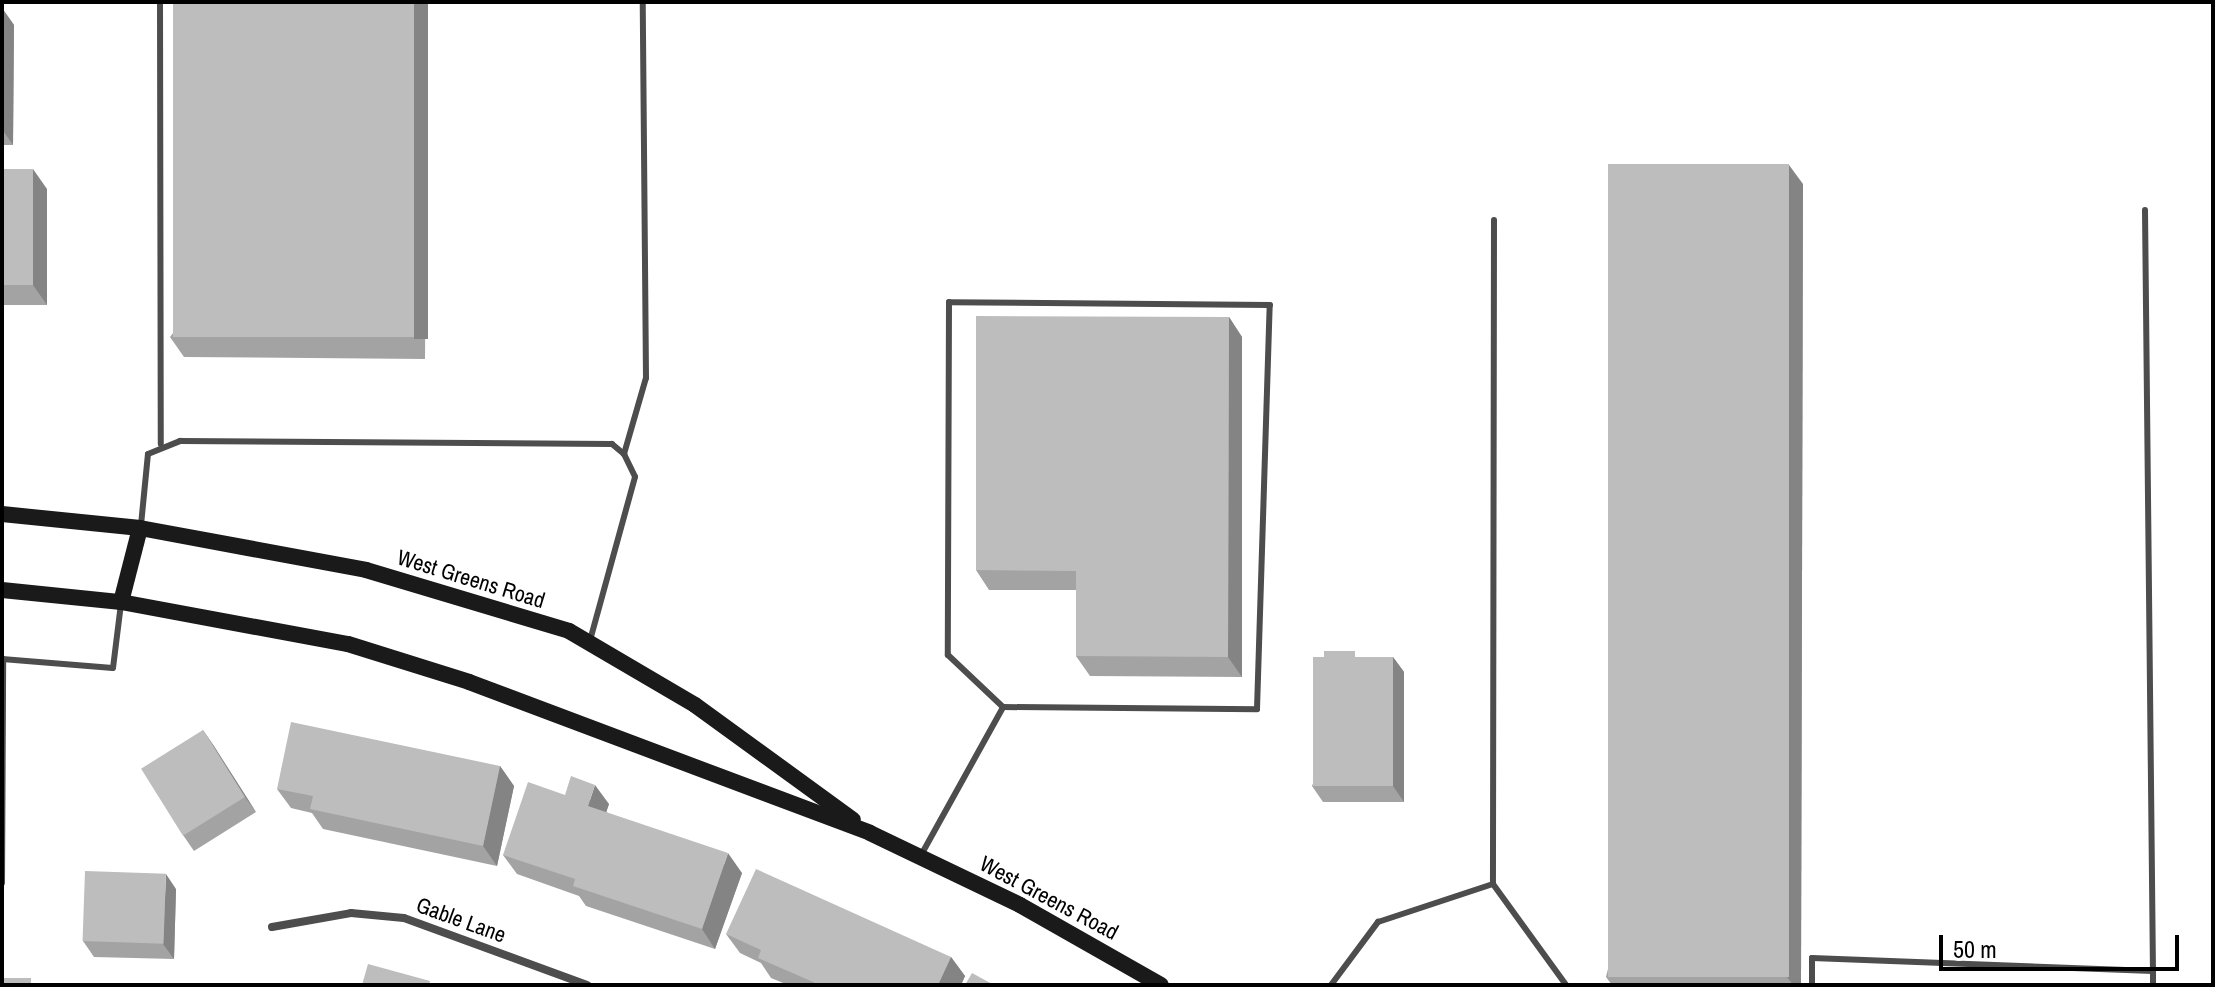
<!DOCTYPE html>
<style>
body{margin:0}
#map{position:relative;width:2215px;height:987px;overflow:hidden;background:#fff;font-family:"Archivo Narrow",sans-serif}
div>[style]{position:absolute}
.service>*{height:6px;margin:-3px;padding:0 3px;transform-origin:3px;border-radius:3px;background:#4d4d4d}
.minor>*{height:8px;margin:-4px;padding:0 4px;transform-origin:4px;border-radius:4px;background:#4d4d4d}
.secondary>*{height:16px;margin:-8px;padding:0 8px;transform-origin:8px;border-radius:8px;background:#1a1a1a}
.wall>*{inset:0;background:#a3a3a3}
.shaded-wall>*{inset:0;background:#848484;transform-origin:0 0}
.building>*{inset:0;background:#bdbdbd;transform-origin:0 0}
span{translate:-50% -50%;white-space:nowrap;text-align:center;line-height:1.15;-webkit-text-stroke:8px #fff;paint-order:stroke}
.street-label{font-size:22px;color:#000}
.frame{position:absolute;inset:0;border:4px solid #000;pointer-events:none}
.scale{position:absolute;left:1939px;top:935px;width:240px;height:36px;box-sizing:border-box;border:4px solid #000;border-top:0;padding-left:10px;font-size:24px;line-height:28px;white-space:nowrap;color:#000;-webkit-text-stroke:6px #fff;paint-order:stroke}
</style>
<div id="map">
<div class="service">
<i style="left:160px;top:2px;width:442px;rotate:89.9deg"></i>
<i style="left:2145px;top:210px;width:761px;rotate:89.4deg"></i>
<i style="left:1494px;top:220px;width:664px;rotate:90.09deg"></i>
<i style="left:1493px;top:884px;width:125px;rotate:54.1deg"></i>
<i style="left:624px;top:454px;width:79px;rotate:-73.9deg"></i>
<i style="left:646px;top:378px;width:376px;rotate:-90.5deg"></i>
<i style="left:141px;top:525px;width:71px;rotate:-84.4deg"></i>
<i style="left:148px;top:454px;width:35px;rotate:-22deg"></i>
<i style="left:180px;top:441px;width:432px;rotate:0.4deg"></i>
<i style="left:612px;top:444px;width:16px;rotate:40deg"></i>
<i style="left:624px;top:454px;width:25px;rotate:64deg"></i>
<i style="left:635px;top:477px;width:169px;rotate:105.4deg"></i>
<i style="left:2px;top:659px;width:111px;rotate:4.6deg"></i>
<i style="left:113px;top:668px;width:64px;rotate:-82.9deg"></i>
<i style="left:920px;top:857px;width:171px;rotate:-61deg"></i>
<i style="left:1003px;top:707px;width:254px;rotate:0.5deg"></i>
<i style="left:1257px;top:709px;width:404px;rotate:-88.2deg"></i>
<i style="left:1270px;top:305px;width:321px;rotate:-179.5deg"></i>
<i style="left:949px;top:302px;width:353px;rotate:90.2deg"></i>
<i style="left:948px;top:655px;width:76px;rotate:43.4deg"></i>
<i style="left:2px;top:883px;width:224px;rotate:-89.7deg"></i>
<i style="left:1331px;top:985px;width:79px;rotate:-53.3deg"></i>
<i style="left:1378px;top:922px;width:121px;rotate:-18.3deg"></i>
<i style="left:1812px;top:985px;width:27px;rotate:-90deg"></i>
<i style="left:1812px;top:958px;width:341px;rotate:2.2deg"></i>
<i style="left:2153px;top:971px;width:14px;rotate:90deg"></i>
</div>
<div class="minor">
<i style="left:272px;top:927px;width:80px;rotate:-10deg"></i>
<i style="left:351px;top:913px;width:53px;rotate:5.4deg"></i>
<i style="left:404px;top:918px;width:195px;rotate:20.1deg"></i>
</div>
<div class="secondary">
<i style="left:2px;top:514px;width:139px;rotate:5.8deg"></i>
<i style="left:140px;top:528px;width:230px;rotate:10.5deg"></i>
<i style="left:366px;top:570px;width:212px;rotate:16.7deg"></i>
<i style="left:569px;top:631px;width:146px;rotate:30.4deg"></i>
<i style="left:695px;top:705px;width:195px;rotate:36deg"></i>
<i style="left:2px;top:590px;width:120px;rotate:5.8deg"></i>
<i style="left:121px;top:602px;width:231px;rotate:10.5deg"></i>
<i style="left:348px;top:644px;width:127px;rotate:17.4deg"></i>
<i style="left:469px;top:682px;width:428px;rotate:20.6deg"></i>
<i style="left:870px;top:833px;width:166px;rotate:25.6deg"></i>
<i style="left:1020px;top:905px;width:162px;rotate:29.6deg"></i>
<i style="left:121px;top:602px;width:76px;rotate:-75.6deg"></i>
</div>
<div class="wall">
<i style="clip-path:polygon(428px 2px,425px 359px,184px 357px,170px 337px)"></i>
<i style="clip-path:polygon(2px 8px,14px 25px,13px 145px,2px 145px)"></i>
<i style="clip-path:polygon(2px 169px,47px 189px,47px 305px,2px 305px)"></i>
<i style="clip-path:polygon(1803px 184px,1801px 985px,1612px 985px,1606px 977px)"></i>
<i style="clip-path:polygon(1229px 317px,1242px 337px,1242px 677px,1090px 676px,1076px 656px,1076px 590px,989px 590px,976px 570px)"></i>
<i style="clip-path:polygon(1359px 657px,1393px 657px,1404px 672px,1404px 802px,1323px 802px,1312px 786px)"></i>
<i style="clip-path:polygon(203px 730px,256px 812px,194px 851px,183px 835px)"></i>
<i style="clip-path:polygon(500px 766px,514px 786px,497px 866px,323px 829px,312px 813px,291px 808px,277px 789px)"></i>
<i style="clip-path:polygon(565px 795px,609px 804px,606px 812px,742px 873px,715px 949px,586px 906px,579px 896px,517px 874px,503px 855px)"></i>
<i style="clip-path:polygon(176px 889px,174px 959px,94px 957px,83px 941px)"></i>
<i style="clip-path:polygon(726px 934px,951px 957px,965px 976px,961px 985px,788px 985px,771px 978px,761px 963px,740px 953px)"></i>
</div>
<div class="shaded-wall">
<i style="left:414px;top:2px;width:14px;height:337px"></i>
<i style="clip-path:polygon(2px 8px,14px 25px,13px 145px,2px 129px)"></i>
<i style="clip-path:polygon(1789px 165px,1803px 184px,1801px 985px,1793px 985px,1787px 977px)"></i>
<i style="clip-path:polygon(33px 169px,47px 189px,47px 305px,33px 285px)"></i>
<i style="clip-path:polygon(1229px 317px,1242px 337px,1242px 677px,1228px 657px)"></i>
<i style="clip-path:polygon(1393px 657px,1404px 672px,1404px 802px,1393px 786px)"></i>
<i style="clip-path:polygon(203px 730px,214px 746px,256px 812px,245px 797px)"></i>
<i style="clip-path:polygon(500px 766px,514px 786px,497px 866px,483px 846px)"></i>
<i style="clip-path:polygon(595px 785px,609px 804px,602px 825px,588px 806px)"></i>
<i style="clip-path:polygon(728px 853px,742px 873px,715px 949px,702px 929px)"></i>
<i style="clip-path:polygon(166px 874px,176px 889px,174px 959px,163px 944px)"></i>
<i style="clip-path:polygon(951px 957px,965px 976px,961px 985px,938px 985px)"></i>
</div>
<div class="building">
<i style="left:173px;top:2px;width:241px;height:335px"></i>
<i style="left:1608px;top:164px;width:181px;height:813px"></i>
<i style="left:2px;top:169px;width:31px;height:116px"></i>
<i style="clip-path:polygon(976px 316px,1229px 317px,1228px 657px,1076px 656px,1076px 571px,976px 570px)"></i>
<i style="left:1324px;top:651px;width:31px;height:6px"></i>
<i style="left:1313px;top:657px;width:80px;height:129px"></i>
<i style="clip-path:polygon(291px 722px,500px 766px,483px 846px,310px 809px,313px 796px,277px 789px)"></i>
<i style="left:203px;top:730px;width:79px;height:73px;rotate:58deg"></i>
<i style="clip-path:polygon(571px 776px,595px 785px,588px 806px,728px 853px,702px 929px,573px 886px,575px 879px,503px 855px,528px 782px,565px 795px)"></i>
<i style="clip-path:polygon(756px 869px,951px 957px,938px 985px,820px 985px,758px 958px,761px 950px,726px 934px)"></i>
<i style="left:85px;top:871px;width:81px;height:70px;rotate:2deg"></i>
<i style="clip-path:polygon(368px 964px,430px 981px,429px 985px,362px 985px)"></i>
<i style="clip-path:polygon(972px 973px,994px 985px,965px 985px)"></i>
<i style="left:2px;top:978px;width:29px;height:7px"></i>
</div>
<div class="street-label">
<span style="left:471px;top:579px;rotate:17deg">West Greens Road</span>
<span style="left:1049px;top:898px;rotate:28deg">West Greens Road</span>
<span style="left:461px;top:920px;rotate:20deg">Gable Lane</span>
</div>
<div class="frame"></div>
<div class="scale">50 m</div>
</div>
